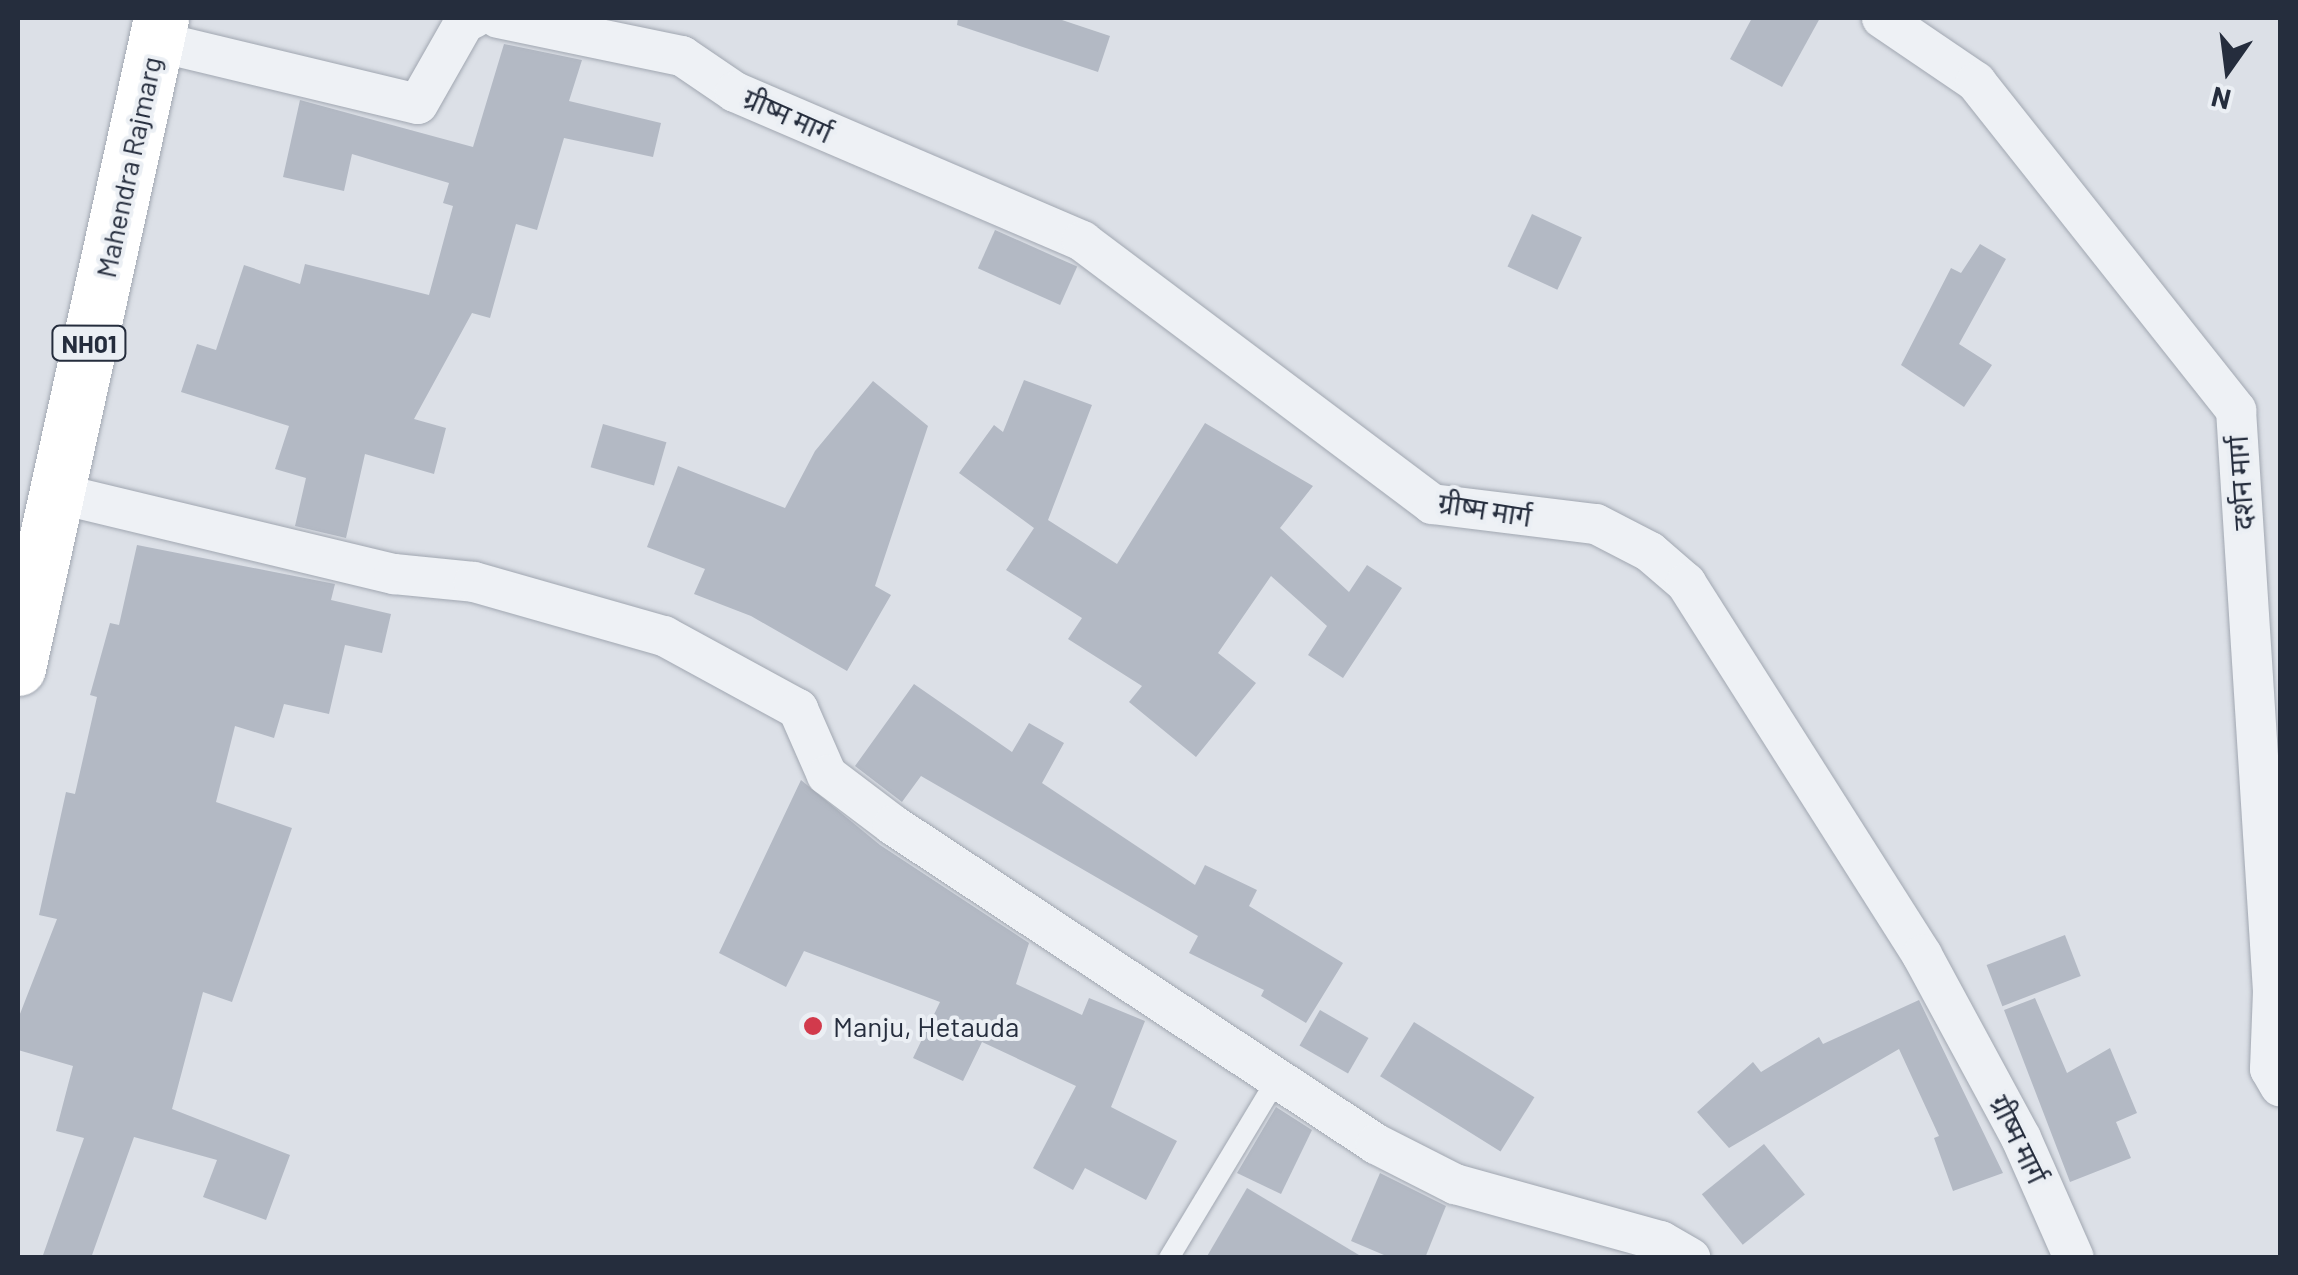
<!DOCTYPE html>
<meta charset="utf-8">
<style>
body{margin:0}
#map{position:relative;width:2298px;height:1275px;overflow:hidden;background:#dce0e7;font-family:Barlow,"Noto Sans Devanagari",sans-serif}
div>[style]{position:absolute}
.building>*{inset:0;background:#b3b9c4;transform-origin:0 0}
.roads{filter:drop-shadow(0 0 2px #a1a7b1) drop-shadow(0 0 2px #a1a7b1)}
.lane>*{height:20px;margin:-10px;padding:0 10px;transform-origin:10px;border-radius:10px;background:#eef1f5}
.street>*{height:40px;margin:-20px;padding:0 20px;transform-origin:20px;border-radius:20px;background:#eef1f5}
.highway>*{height:55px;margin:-27.5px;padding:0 27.5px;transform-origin:27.5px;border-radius:27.5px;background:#fff}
.dots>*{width:28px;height:28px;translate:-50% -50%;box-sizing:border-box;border:5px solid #ebeff4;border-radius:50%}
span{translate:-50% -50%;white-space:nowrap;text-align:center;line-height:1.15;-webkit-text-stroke:8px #ebeff4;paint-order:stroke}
.shield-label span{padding:2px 8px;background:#ebeff4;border:2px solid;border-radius:8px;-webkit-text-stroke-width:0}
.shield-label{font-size:25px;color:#252d3d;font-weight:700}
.street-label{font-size:28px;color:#252d3d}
.poi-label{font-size:28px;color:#252d3d}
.left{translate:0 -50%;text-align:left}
.frame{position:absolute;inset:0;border:20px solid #252d3d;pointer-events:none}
.north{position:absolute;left:2178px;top:20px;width:100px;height:100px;-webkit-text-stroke:8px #ebeff4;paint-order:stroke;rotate:194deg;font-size:28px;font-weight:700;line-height:40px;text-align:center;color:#252d3d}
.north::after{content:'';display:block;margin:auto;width:35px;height:45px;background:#252d3d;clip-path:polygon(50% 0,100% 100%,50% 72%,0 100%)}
</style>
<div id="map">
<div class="building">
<i style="clip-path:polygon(958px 18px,1056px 18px,1110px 36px,1098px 72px,957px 25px)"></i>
<i style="clip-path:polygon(1752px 18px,1820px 18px,1782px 87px,1730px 59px)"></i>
<i style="clip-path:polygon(504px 44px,582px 60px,569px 101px,661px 123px,653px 157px,564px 138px,537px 230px,516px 224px,490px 318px,472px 313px,414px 419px,446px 428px,434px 474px,365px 454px,346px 538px,295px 526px,306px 478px,275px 469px,289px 426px,181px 392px,197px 344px,216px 350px,244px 265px,300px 284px,305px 264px,429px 295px,453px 206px,443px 203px,449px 183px,352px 154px,344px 191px,283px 177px,300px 100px,473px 147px)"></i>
<i style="left:1532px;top:214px;width:55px;height:58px;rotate:25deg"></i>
<i style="left:995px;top:230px;width:90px;height:42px;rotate:24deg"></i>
<i style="clip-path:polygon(1980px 244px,2006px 259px,1959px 344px,1992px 365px,1964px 407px,1901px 365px,1951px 268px,1961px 273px)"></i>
<i style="clip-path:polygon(1024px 380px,1092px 405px,1048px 520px,1117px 564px,1205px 423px,1313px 486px,1280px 528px,1349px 592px,1367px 565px,1402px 588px,1343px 678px,1308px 655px,1327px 626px,1271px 576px,1218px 653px,1256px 683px,1196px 757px,1129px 702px,1142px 686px,1068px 639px,1082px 618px,1006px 570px,1034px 528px,959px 473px,994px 425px,1003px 432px)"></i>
<i style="clip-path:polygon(873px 381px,928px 426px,875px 586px,891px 595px,847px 671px,751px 616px,694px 594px,705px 569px,647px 547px,678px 466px,785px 508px,815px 451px)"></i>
<i style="left:603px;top:424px;width:66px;height:45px;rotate:16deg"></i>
<i style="clip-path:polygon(137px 545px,335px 584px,331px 600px,391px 614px,382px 653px,345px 645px,329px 714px,284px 704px,274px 738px,235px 726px,216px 802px,292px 828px,232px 1002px,203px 992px,172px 1109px,290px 1155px,266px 1220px,203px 1197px,217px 1160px,134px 1137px,91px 1258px,42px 1258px,84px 1138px,56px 1131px,73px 1066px,18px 1050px,18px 1019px,57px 919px,39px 915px,66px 792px,75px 794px,97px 697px,90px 695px,110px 623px,119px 625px)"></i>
<i style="clip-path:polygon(914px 684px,1012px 752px,1029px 723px,1064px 743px,1042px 783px,1195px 885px,1205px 865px,1257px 890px,1249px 906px,1343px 963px,1306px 1023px,1261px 996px,1264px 990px,1189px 953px,1198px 936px,921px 776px,902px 802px,855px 766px)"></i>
<i style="clip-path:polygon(801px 780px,880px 845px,1029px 943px,1016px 984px,1082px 1015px,1089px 998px,1145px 1021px,1111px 1107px,1177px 1141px,1146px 1200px,1085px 1168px,1073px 1190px,1033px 1168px,1076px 1086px,982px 1042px,963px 1081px,913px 1058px,940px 1002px,804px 951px,786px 987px,719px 953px)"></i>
<i style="left:2065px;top:935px;width:44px;height:84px;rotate:69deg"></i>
<i style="clip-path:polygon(2035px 998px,2067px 1073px,2110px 1048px,2137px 1113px,2116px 1122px,2131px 1158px,2070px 1182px,2004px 1010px)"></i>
<i style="clip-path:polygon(1919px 1000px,2003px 1173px,1953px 1191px,1934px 1138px,1939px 1136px,1899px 1049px,1729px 1148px,1697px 1112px,1753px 1062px,1761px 1072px,1819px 1037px,1823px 1044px)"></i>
<i style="left:1320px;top:1010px;width:56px;height:41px;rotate:30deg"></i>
<i style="left:1414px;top:1022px;width:142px;height:64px;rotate:32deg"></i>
<i style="clip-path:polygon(1276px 1107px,1312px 1130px,1281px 1194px,1237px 1173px)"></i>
<i style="left:1764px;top:1144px;width:65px;height:80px;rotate:51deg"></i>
<i style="clip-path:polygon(1380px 1173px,1446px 1206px,1425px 1258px,1391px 1258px,1351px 1241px)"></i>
<i style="clip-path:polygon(1247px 1188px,1364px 1258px,1206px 1258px)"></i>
</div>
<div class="roads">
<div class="lane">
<i style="left:1169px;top:1258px;width:209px;rotate:-58.9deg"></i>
</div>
<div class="street">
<i style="left:498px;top:18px;width:188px;rotate:11.7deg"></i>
<i style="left:682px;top:56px;width:64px;rotate:34.2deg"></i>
<i style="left:735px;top:92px;width:378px;rotate:23.2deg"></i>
<i style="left:1082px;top:241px;width:438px;rotate:36.9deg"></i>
<i style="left:1432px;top:504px;width:165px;rotate:7deg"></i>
<i style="left:1596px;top:524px;width:61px;rotate:27.4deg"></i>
<i style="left:1650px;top:552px;width:48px;rotate:40.7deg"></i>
<i style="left:1686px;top:583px;width:441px;rotate:57.6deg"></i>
<i style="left:1922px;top:955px;width:208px;rotate:61.6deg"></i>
<i style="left:2021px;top:1138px;width:131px;rotate:66.2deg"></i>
<i style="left:1882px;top:18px;width:114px;rotate:34.2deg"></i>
<i style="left:1976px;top:82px;width:419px;rotate:51.6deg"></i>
<i style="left:2236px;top:410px;width:582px;rotate:86.36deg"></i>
<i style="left:2273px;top:991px;width:78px;rotate:92.2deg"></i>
<i style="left:2270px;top:1069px;width:20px;rotate:60deg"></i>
<i style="left:155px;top:41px;width:270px;rotate:13.5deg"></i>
<i style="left:418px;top:104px;width:93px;rotate:-60.4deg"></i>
<i style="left:464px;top:23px;width:11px;rotate:-27deg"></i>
<i style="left:56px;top:493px;width:348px;rotate:13.5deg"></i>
<i style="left:394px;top:574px;width:80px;rotate:5.7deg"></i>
<i style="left:474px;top:582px;width:198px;rotate:15.9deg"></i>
<i style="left:664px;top:636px;width:153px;rotate:28.6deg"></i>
<i style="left:798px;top:709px;width:72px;rotate:66.3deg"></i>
<i style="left:827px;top:775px;width:83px;rotate:37.1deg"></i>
<i style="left:893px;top:825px;width:579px;rotate:33.44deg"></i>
<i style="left:1376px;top:1144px;width:89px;rotate:26.9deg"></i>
<i style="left:1455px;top:1184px;width:214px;rotate:15.5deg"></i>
<i style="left:1661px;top:1241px;width:34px;rotate:30deg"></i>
</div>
<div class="highway">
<i style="left:18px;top:668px;width:666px;rotate:-77.59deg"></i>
</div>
</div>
<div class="dots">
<i style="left:813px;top:1026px;background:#d23a4c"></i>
</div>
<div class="shield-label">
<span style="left:89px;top:343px">NH01</span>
</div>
<div class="street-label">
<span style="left:788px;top:115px;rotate:24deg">ग्रीष्म मार्ग</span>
<span style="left:128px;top:167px;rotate:-78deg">Mahendra Rajmarg</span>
<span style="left:2240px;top:483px;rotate:-94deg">दर्शन मार्ग</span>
<span style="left:1485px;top:509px;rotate:9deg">ग्रीष्म मार्ग</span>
<span style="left:2019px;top:1139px;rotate:64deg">ग्रीष्म मार्ग</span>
</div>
<div class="poi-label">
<span class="left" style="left:833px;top:1026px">Manju, Hetauda</span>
</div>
<div class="frame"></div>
<div class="north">N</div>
</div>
